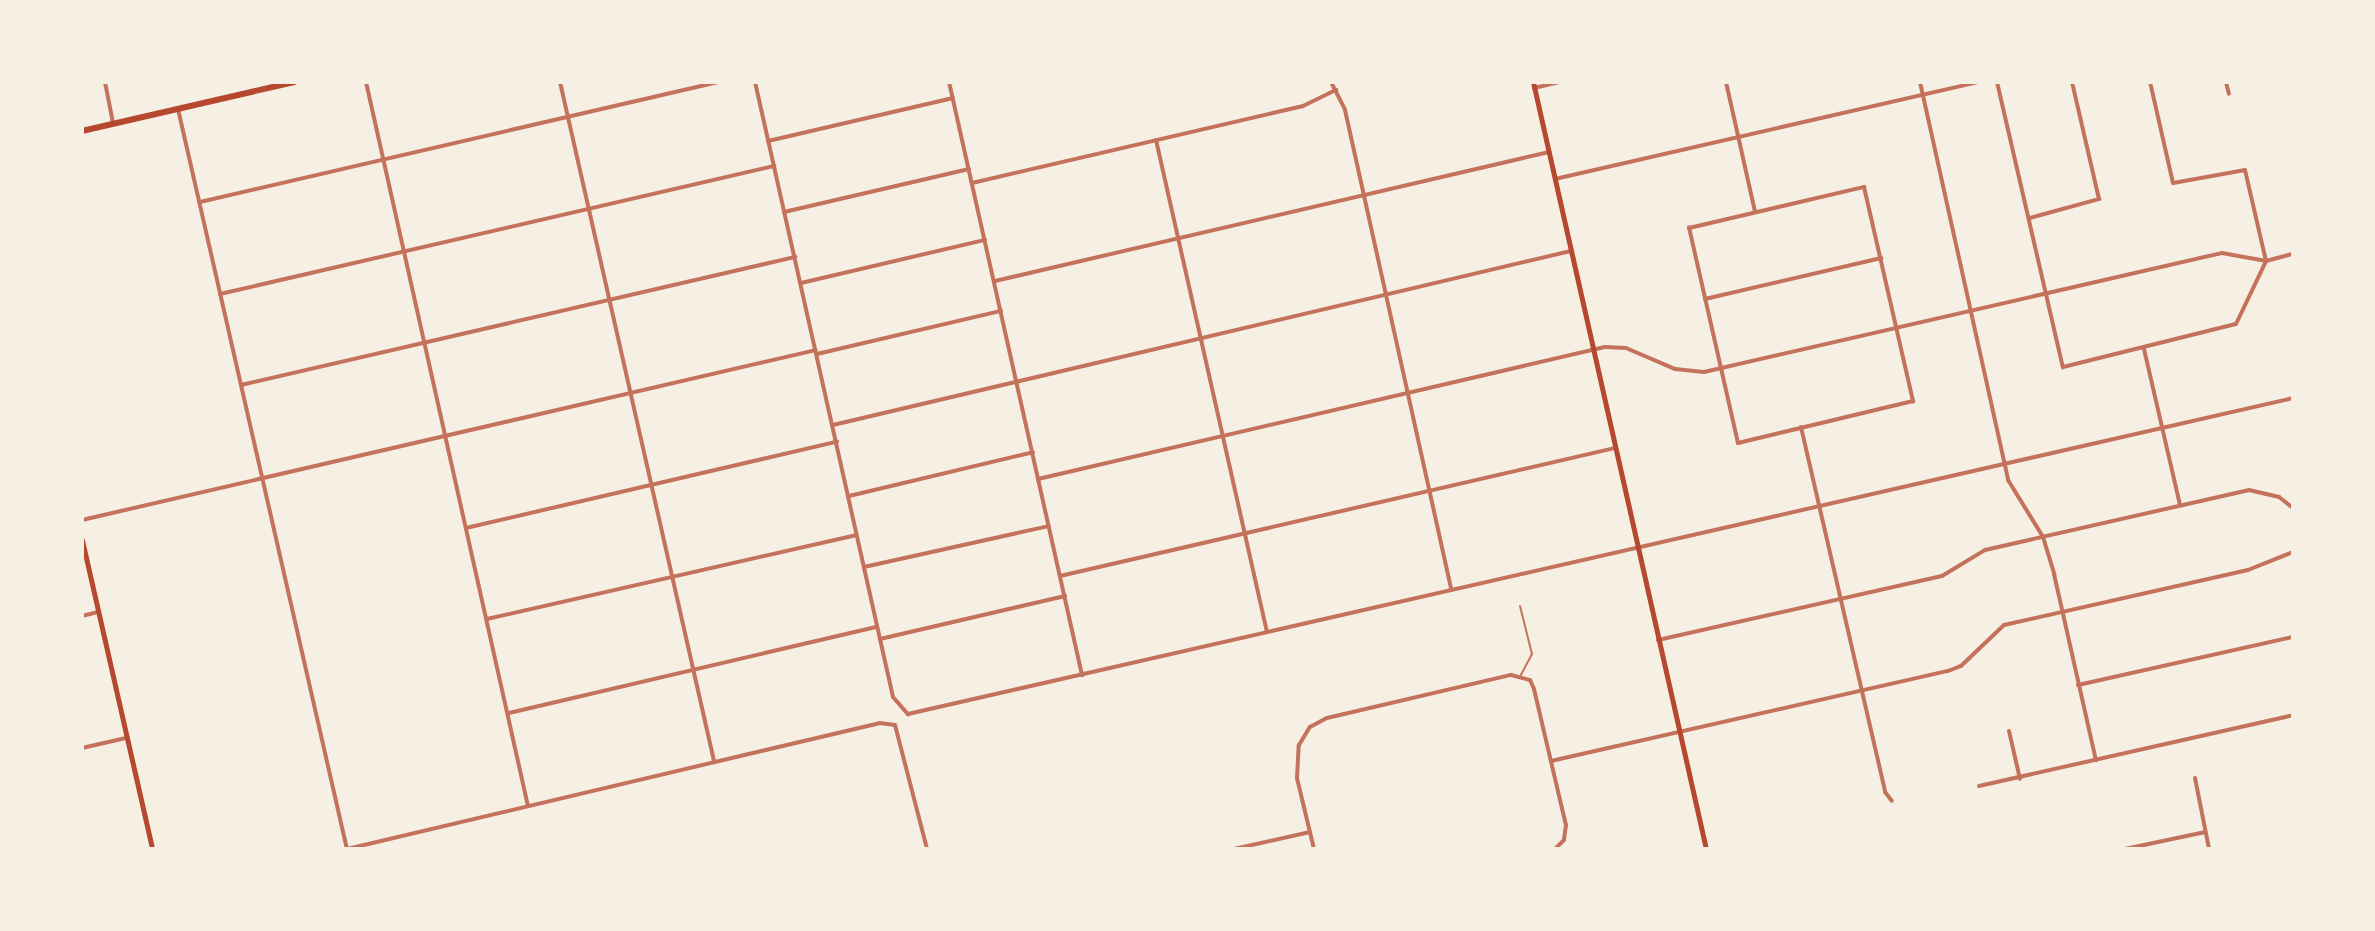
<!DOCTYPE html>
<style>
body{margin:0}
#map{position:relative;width:2375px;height:931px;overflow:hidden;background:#f6efe4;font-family:"Archivo Narrow",sans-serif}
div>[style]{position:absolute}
.service>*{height:2px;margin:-1px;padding:0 1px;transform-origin:1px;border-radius:1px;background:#c5725c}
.minor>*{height:4px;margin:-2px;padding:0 2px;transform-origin:2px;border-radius:2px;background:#c5725c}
.tertiary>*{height:4px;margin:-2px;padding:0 2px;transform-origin:2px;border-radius:2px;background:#c5725c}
.secondary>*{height:5px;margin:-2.5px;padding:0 2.5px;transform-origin:2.5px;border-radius:2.5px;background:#b5482f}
.primary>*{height:6px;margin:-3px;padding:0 3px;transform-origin:3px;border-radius:3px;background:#b5482f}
span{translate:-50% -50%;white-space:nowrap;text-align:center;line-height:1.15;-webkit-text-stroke:6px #f6efe4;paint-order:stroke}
.frame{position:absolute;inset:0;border:84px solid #f6efe4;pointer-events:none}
</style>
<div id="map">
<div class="service">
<i style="left:1520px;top:606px;width:49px;rotate:76deg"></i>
<i style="left:1532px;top:654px;width:24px;rotate:118deg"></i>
</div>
<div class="minor">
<i style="left:105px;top:82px;width:42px;rotate:79deg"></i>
<i style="left:366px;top:82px;width:742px;rotate:77.39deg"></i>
<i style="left:560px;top:82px;width:696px;rotate:77.22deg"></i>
<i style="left:949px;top:82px;width:608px;rotate:77.36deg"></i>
<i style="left:1331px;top:82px;width:31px;rotate:63deg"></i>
<i style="left:1345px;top:110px;width:491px;rotate:77.5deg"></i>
<i style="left:1726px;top:82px;width:133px;rotate:77.4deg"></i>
<i style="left:1920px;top:82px;width:408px;rotate:77.5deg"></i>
<i style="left:2008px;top:480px;width:67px;rotate:58.4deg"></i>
<i style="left:2043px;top:537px;width:39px;rotate:73deg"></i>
<i style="left:2054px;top:574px;width:191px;rotate:77.3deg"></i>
<i style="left:1997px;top:82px;width:293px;rotate:77deg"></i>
<i style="left:2063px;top:367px;width:178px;rotate:-14deg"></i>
<i style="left:2236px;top:324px;width:70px;rotate:-64.5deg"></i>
<i style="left:2266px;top:261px;width:93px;rotate:-103deg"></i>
<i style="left:2245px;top:170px;width:73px;rotate:169.8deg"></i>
<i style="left:2173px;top:183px;width:104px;rotate:-102.8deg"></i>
<i style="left:2226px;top:82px;width:12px;rotate:76deg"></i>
<i style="left:1534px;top:88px;width:26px;rotate:-13deg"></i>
<i style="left:178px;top:109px;width:759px;rotate:77.14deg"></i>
<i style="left:1156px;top:140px;width:504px;rotate:77.29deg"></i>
<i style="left:768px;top:141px;width:190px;rotate:-13.1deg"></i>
<i style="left:1555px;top:179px;width:435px;rotate:-12.9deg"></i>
<i style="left:972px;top:183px;width:340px;rotate:-13.1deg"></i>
<i style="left:1303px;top:106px;width:37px;rotate:-26deg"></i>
<i style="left:1864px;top:187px;width:220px;rotate:77.1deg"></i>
<i style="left:1913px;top:401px;width:180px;rotate:166.5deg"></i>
<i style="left:1738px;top:443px;width:221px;rotate:-102.8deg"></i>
<i style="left:1689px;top:228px;width:180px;rotate:-13.2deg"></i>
<i style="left:200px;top:202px;width:532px;rotate:-13.04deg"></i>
<i style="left:784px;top:212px;width:190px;rotate:-13.1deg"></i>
<i style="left:2030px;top:218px;width:72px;rotate:-15.4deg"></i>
<i style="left:2099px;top:199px;width:120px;rotate:-103deg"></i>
<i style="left:995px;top:281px;width:569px;rotate:-13.11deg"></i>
<i style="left:801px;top:283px;width:189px;rotate:-13.2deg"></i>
<i style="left:220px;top:294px;width:569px;rotate:-13.01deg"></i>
<i style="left:1705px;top:299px;width:181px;rotate:-13.1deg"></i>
<i style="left:2144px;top:349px;width:160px;rotate:77deg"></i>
<i style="left:817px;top:354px;width:189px;rotate:-13.2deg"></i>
<i style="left:241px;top:385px;width:569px;rotate:-13.01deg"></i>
<i style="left:833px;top:425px;width:758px;rotate:-13.27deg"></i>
<i style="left:1801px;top:427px;width:375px;rotate:77deg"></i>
<i style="left:1885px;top:792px;width:11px;rotate:52deg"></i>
<i style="left:1038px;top:479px;width:582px;rotate:-13.11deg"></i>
<i style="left:1605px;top:347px;width:21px;rotate:3deg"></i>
<i style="left:1626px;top:348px;width:53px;rotate:23.2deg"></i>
<i style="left:1675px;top:369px;width:29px;rotate:6deg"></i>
<i style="left:1704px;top:372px;width:531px;rotate:-12.94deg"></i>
<i style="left:2222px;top:253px;width:45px;rotate:10.3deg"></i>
<i style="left:2266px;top:261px;width:28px;rotate:-15deg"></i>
<i style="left:849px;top:496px;width:189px;rotate:-13.4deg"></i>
<i style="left:82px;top:520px;width:753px;rotate:-13.04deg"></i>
<i style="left:466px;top:528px;width:381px;rotate:-13.1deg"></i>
<i style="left:864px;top:567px;width:189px;rotate:-12.5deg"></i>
<i style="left:1060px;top:576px;width:570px;rotate:-12.99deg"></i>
<i style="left:82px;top:616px;width:16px;rotate:-14deg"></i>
<i style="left:487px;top:619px;width:378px;rotate:-12.8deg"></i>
<i style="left:880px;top:639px;width:190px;rotate:-13.1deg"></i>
<i style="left:1658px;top:640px;width:291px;rotate:-12.7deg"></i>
<i style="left:1942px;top:576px;width:50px;rotate:-31.2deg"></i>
<i style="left:1985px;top:550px;width:271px;rotate:-12.8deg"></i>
<i style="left:2249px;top:490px;width:31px;rotate:13deg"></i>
<i style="left:2279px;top:497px;width:18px;rotate:38deg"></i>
<i style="left:2078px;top:685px;width:220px;rotate:-12.6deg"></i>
<i style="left:509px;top:713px;width:378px;rotate:-13.2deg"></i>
<i style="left:2009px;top:731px;width:49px;rotate:77.1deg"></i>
<i style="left:82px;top:748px;width:45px;rotate:-12.8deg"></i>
<i style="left:1551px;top:761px;width:407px;rotate:-12.8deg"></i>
<i style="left:1948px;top:671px;width:14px;rotate:-21deg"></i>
<i style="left:1961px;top:666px;width:59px;rotate:-43.6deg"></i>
<i style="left:2004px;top:625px;width:250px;rotate:-12.7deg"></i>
<i style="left:2248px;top:570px;width:48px;rotate:-21.8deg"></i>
<i style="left:2195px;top:778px;width:72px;rotate:78.8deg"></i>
<i style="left:1979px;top:786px;width:322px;rotate:-12.7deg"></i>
<i style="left:347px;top:849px;width:548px;rotate:-13.3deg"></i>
<i style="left:880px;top:723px;width:15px;rotate:8deg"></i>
<i style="left:1234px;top:849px;width:78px;rotate:-12.6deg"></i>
<i style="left:1314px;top:849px;width:73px;rotate:-103.5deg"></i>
<i style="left:1297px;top:778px;width:33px;rotate:-87deg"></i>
<i style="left:1299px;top:745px;width:21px;rotate:-59deg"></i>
<i style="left:1310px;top:727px;width:19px;rotate:-28deg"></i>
<i style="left:1327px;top:718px;width:189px;rotate:-13.2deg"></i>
<i style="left:1511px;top:675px;width:20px;rotate:15deg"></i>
<i style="left:1530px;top:680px;width:10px;rotate:66deg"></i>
<i style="left:1534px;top:689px;width:140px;rotate:76.8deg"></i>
<i style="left:1566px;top:825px;width:15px;rotate:98deg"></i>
<i style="left:1564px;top:840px;width:13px;rotate:135deg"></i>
<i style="left:2125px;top:849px;width:82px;rotate:-12deg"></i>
</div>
<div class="tertiary">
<i style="left:755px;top:82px;width:630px;rotate:77.35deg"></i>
<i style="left:893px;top:697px;width:23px;rotate:49deg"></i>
<i style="left:908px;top:714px;width:1421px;rotate:-12.85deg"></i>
<i style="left:895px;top:725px;width:128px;rotate:75.5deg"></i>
</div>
<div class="secondary">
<i style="left:1533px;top:82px;width:786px;rotate:77.29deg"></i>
<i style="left:82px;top:540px;width:317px;rotate:77.2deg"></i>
</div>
<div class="primary">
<i style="left:82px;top:131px;width:218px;rotate:-13deg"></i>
</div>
<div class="frame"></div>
</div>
